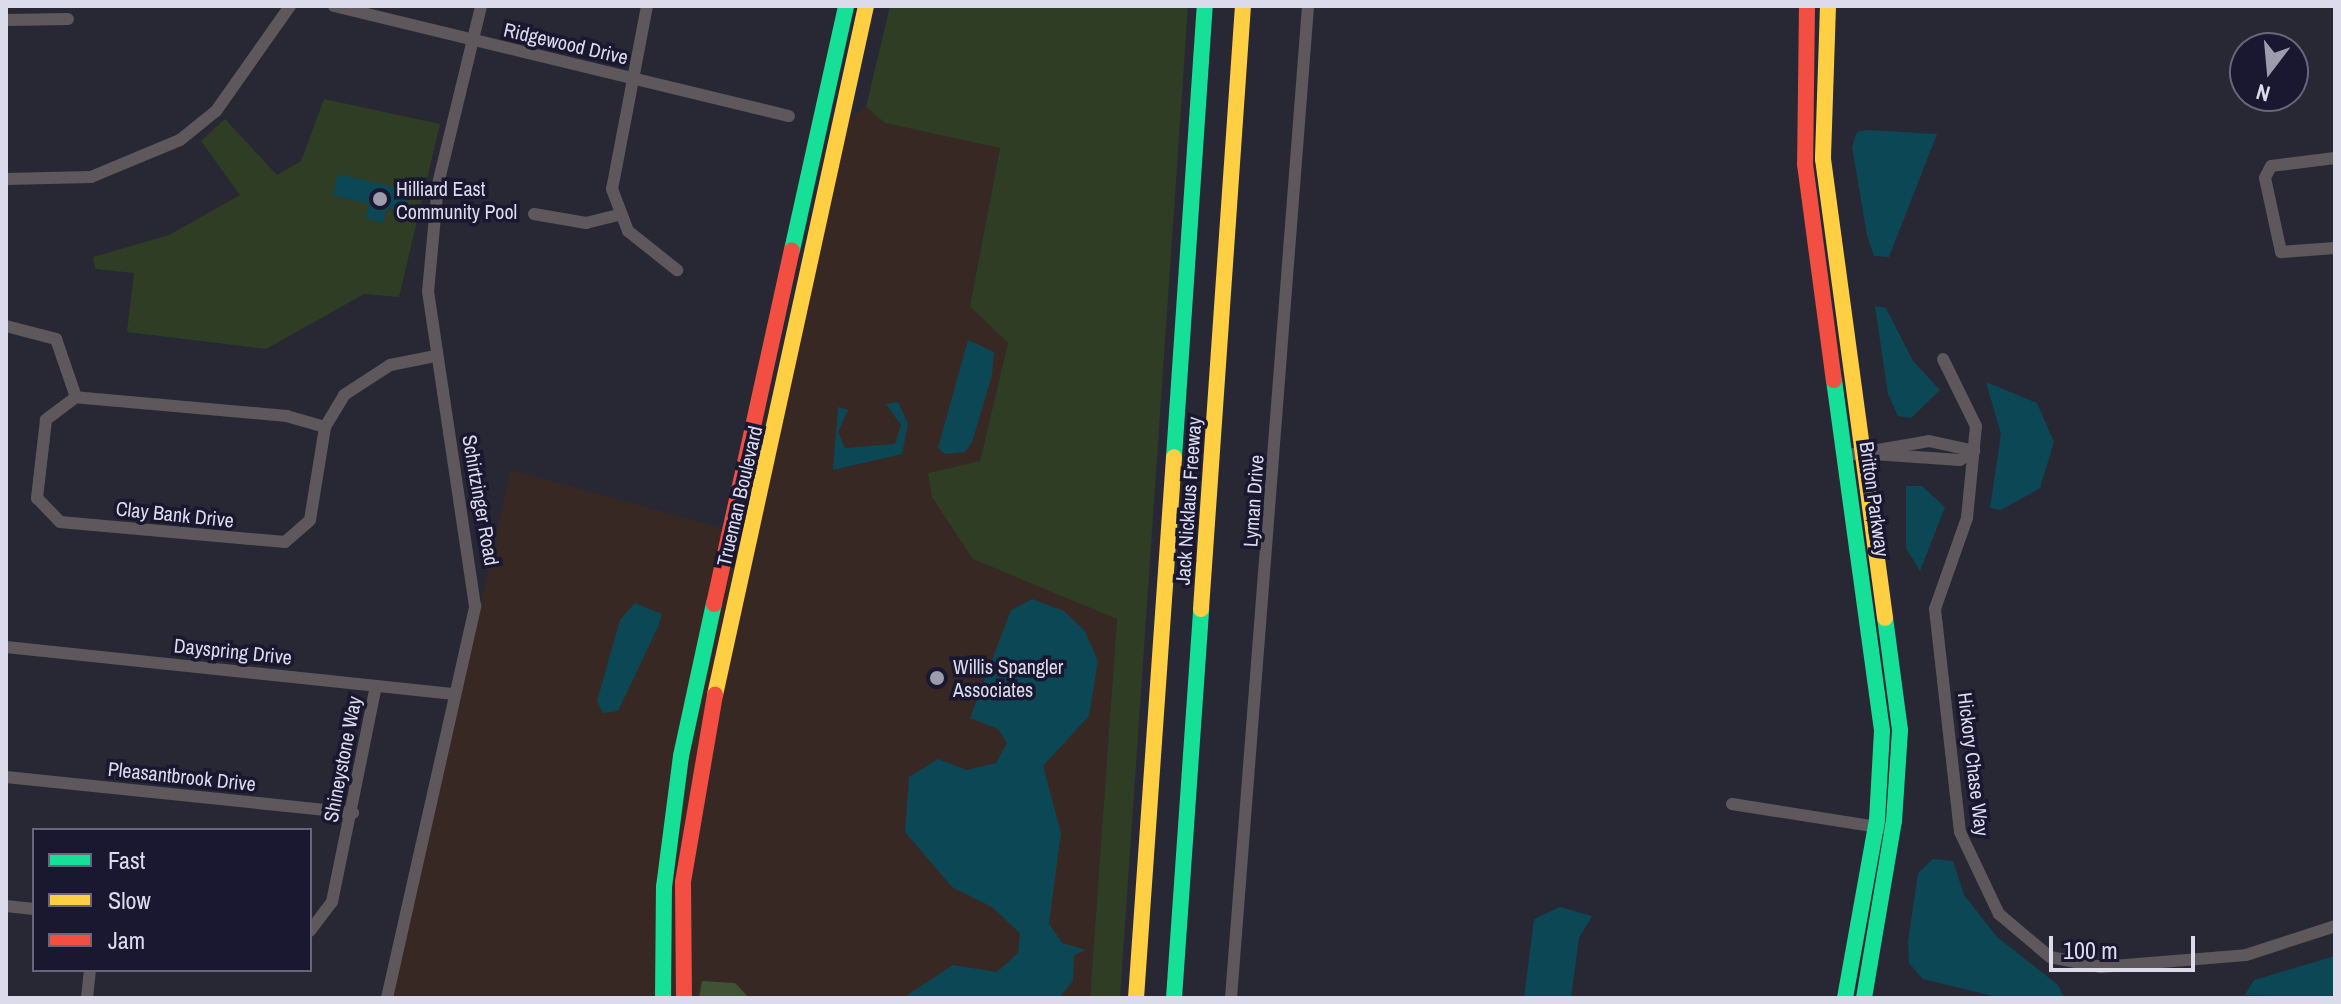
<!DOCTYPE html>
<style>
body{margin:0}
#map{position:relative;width:2341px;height:1004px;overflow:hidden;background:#282834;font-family:"Archivo Narrow",sans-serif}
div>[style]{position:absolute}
.commercial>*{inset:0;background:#382824}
.green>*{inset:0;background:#2e3d24}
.forest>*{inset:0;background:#405234}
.water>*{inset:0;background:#0c4755}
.street>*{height:12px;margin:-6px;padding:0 6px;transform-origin:6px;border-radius:6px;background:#5e585c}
.fast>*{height:16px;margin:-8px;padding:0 8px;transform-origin:8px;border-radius:8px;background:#16e098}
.slow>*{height:16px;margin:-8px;padding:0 8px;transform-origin:8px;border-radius:8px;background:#ffcf43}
.jam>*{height:16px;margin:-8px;padding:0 8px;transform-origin:8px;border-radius:8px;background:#f24e42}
.dots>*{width:22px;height:22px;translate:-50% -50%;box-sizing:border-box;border:4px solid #1a1830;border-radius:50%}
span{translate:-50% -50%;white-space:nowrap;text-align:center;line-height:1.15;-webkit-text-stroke:7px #1a1830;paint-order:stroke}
.street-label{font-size:20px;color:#dbdbec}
.poi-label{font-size:20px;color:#dbdbec}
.left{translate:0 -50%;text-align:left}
.frame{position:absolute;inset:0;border:8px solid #dbdbec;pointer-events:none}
.legend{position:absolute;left:32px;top:828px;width:280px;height:144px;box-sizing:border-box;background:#1a1830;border:2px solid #67667b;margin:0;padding:10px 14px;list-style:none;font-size:24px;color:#dbdbec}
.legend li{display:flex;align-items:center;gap:16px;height:40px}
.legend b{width:40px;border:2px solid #67667b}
.north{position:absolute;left:2229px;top:32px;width:80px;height:80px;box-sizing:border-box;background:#1a1830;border:2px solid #67667b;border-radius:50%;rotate:196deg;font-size:22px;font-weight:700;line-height:32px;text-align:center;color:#dbdbec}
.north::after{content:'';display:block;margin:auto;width:28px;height:36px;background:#9c9cac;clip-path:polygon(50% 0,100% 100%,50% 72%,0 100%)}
.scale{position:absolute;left:2049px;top:936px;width:146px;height:36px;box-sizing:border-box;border:4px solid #dbdbec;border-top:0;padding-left:10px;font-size:24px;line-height:28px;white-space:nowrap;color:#dbdbec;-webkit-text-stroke:6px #1a1830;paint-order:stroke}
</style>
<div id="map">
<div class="commercial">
<i style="clip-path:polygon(866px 107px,885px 123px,1000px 147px,970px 305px,1008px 343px,980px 461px,928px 473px,1057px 588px,1117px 618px,1090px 998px,749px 998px,735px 983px,703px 981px,699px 998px,392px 998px,511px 470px,740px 533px,832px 132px)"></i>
</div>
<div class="green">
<i style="clip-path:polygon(890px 6px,1188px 6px,1120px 998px,1090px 998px,1117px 619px,973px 559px,932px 497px,928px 473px,980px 461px,1008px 343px,970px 306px,1000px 148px,885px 123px,866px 107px)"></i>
<i style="clip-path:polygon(324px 99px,440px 124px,399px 297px,364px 294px,266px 349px,127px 332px,134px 273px,95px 269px,93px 257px,169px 235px,240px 195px,201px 141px,225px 119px,277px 175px,301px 161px)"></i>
</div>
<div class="forest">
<i style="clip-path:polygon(702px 981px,735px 983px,749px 998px,699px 998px)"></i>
</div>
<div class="water">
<i style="clip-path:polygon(1866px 130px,1937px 134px,1889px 257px,1874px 256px,1867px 235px,1852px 147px,1857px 132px)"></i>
<i style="clip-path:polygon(338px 174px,410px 191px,405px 212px,387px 208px,383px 223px,366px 218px,369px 204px,333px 195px)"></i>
<i style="clip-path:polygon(1875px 306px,1886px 308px,1913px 361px,1940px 390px,1911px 418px,1898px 416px,1888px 394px)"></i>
<i style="clip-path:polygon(968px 340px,994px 352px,992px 375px,972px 442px,965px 452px,945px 454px,938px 448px)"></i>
<i style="clip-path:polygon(1986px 382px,2037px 403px,2054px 442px,2040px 488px,2001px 510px,1990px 508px,2001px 434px)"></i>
<i style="clip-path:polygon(898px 402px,908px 424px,902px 454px,833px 470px,838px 407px,848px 410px,838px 432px,845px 448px,895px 444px,901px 425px,886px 404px)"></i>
<i style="clip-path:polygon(1906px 486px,1922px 486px,1945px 507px,1920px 571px,1906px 548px)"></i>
<i style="clip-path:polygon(1032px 599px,1064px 611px,1085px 631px,1098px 661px,1089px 716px,1043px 766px,1061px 833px,1049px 923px,1062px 943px,1086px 950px,1074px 955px,1073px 981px,1059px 998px,903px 998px,953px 965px,997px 972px,1018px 953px,1020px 933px,992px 907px,952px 887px,905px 832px,909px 777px,938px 759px,967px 770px,996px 763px,1007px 743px,998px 729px,970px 718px,1011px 610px)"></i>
<i style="clip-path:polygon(635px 603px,662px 614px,658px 627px,618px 711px,603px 713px,597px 701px,620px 620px)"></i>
<i style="clip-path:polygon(1933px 859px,1953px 861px,1964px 895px,1997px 937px,2058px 985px,2064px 998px,2001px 998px,1923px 979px,1909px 963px,1908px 941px,1918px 873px)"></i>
<i style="clip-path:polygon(1560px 907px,1592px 916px,1579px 938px,1571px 998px,1524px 998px,1534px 919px)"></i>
<i style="clip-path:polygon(2335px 956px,2335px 998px,2245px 995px,2254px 980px)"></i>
</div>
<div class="street">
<i style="left:334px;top:6px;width:468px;rotate:13.6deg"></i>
<i style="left:647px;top:6px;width:186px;rotate:100.8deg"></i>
<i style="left:612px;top:189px;width:45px;rotate:69.1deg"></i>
<i style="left:628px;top:231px;width:63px;rotate:38.5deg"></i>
<i style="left:6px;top:20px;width:62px;rotate:-0.9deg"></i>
<i style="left:2335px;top:158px;width:64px;rotate:172.9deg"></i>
<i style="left:2271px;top:166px;width:13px;rotate:117deg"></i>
<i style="left:2265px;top:178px;width:76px;rotate:77.8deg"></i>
<i style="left:2281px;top:252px;width:54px;rotate:-4.2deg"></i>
<i style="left:6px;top:179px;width:85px;rotate:-1.3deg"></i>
<i style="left:91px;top:177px;width:96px;rotate:-22.6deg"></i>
<i style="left:180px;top:140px;width:46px;rotate:-38.9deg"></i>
<i style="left:216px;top:111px;width:128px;rotate:-54.8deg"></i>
<i style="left:534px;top:214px;width:53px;rotate:9.8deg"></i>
<i style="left:586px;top:223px;width:32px;rotate:-14deg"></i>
<i style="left:6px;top:326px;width:52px;rotate:14.6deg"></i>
<i style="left:56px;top:339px;width:61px;rotate:71deg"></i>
<i style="left:1943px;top:359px;width:75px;rotate:63.8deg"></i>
<i style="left:1976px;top:426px;width:92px;rotate:95.6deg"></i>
<i style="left:1967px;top:518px;width:96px;rotate:109.4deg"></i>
<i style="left:1935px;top:609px;width:224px;rotate:83.6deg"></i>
<i style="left:1960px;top:832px;width:91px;rotate:64.6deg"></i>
<i style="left:1999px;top:914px;width:67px;rotate:40.1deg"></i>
<i style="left:2050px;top:957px;width:52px;rotate:11.1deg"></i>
<i style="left:2101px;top:967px;width:145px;rotate:-4.7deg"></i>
<i style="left:2246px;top:955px;width:94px;rotate:-18deg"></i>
<i style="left:325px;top:427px;width:40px;rotate:-164deg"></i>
<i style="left:287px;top:416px;width:212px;rotate:-174.9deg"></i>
<i style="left:76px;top:397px;width:38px;rotate:143deg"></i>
<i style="left:46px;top:420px;width:79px;rotate:96.6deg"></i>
<i style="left:37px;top:498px;width:33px;rotate:46deg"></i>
<i style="left:60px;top:522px;width:226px;rotate:5.1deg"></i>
<i style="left:285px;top:542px;width:33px;rotate:-41deg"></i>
<i style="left:310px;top:520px;width:94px;rotate:-80.8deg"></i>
<i style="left:325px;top:427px;width:37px;rotate:-59deg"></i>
<i style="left:344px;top:395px;width:55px;rotate:-33.1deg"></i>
<i style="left:390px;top:365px;width:47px;rotate:-11.1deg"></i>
<i style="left:1873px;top:454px;width:87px;rotate:3.9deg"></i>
<i style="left:1960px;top:460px;width:17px;rotate:-33deg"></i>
<i style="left:1849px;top:455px;width:81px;rotate:-9.9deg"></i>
<i style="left:1929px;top:441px;width:46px;rotate:12.5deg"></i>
<i style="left:6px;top:647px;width:451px;rotate:6deg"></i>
<i style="left:6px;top:777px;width:349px;rotate:5.9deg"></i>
<i style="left:1732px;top:804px;width:153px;rotate:9deg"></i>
<i style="left:6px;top:906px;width:28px;rotate:6deg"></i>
<i style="left:310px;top:931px;width:36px;rotate:-53deg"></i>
<i style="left:332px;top:902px;width:220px;rotate:-78.5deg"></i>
<i style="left:87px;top:998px;width:28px;rotate:-84deg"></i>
<i style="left:387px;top:998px;width:402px;rotate:-77.3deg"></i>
<i style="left:475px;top:606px;width:317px;rotate:-98.5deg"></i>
<i style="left:428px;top:292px;width:108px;rotate:-84.7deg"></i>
<i style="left:438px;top:184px;width:183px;rotate:-76.4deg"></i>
<i style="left:1231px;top:998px;width:995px;rotate:-85.56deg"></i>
</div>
<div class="fast">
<i style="left:792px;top:250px;width:250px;rotate:-77.5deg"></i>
<i style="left:1834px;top:380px;width:354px;rotate:82.2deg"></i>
<i style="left:1882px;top:731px;width:89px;rotate:93.2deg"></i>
<i style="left:1877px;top:820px;width:181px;rotate:100.2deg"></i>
<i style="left:1174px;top:457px;width:452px;rotate:-86.1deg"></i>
<i style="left:663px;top:998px;width:111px;rotate:-89.5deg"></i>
<i style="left:664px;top:887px;width:132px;rotate:-82.6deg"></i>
<i style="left:681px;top:756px;width:156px;rotate:-77.8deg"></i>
<i style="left:1174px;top:998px;width:390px;rotate:-86deg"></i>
<i style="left:1864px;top:998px;width:180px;rotate:-80.4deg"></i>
<i style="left:1894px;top:821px;width:91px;rotate:-86.2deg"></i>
<i style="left:1900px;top:730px;width:113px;rotate:-97.6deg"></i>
</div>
<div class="slow">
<i style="left:1828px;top:6px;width:153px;rotate:91.9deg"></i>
<i style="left:1823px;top:159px;width:463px;rotate:82.3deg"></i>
<i style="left:1201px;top:609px;width:604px;rotate:-86.02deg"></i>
<i style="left:715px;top:695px;width:705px;rotate:-77.64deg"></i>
<i style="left:1136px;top:998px;width:542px;rotate:-85.98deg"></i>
</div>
<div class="jam">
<i style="left:1807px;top:6px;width:158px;rotate:90.7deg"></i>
<i style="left:1805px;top:164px;width:218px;rotate:82.4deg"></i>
<i style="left:714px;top:604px;width:362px;rotate:-77.6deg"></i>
<i style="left:684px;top:998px;width:116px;rotate:-90.5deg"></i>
<i style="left:683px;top:882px;width:190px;rotate:-80.3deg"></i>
</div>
<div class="dots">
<i style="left:380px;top:199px;background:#9c9cac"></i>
<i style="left:937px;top:678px;background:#9c9cac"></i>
</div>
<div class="street-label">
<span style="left:566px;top:43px;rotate:13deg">Ridgewood Drive</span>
<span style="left:739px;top:496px;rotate:-77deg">Trueman Boulevard</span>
<span style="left:1875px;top:499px;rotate:82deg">Britton Parkway</span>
<span style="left:481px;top:500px;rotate:80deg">Schirtzinger Road</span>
<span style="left:1188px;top:501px;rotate:-86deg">Jack Nicklaus Freeway</span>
<span style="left:1253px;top:501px;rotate:-86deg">Lyman Drive</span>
<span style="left:175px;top:514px;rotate:6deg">Clay Bank Drive</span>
<span style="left:233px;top:651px;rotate:6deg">Dayspring Drive</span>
<span style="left:342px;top:759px;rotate:-79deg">Shineystone Way</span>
<span style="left:1974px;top:764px;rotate:83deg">Hickory Chase Way</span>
<span style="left:182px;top:776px;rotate:6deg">Pleasantbrook Drive</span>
</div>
<div class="poi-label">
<span class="left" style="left:396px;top:200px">Hilliard East<br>Community Pool</span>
<span class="left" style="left:953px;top:678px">Willis Spangler<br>Associates</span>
</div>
<div class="frame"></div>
<ul class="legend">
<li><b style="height:10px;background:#16e098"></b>Fast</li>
<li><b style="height:10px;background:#ffcf43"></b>Slow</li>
<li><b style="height:10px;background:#f24e42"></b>Jam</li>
</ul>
<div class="north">N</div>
<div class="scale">100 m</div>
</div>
